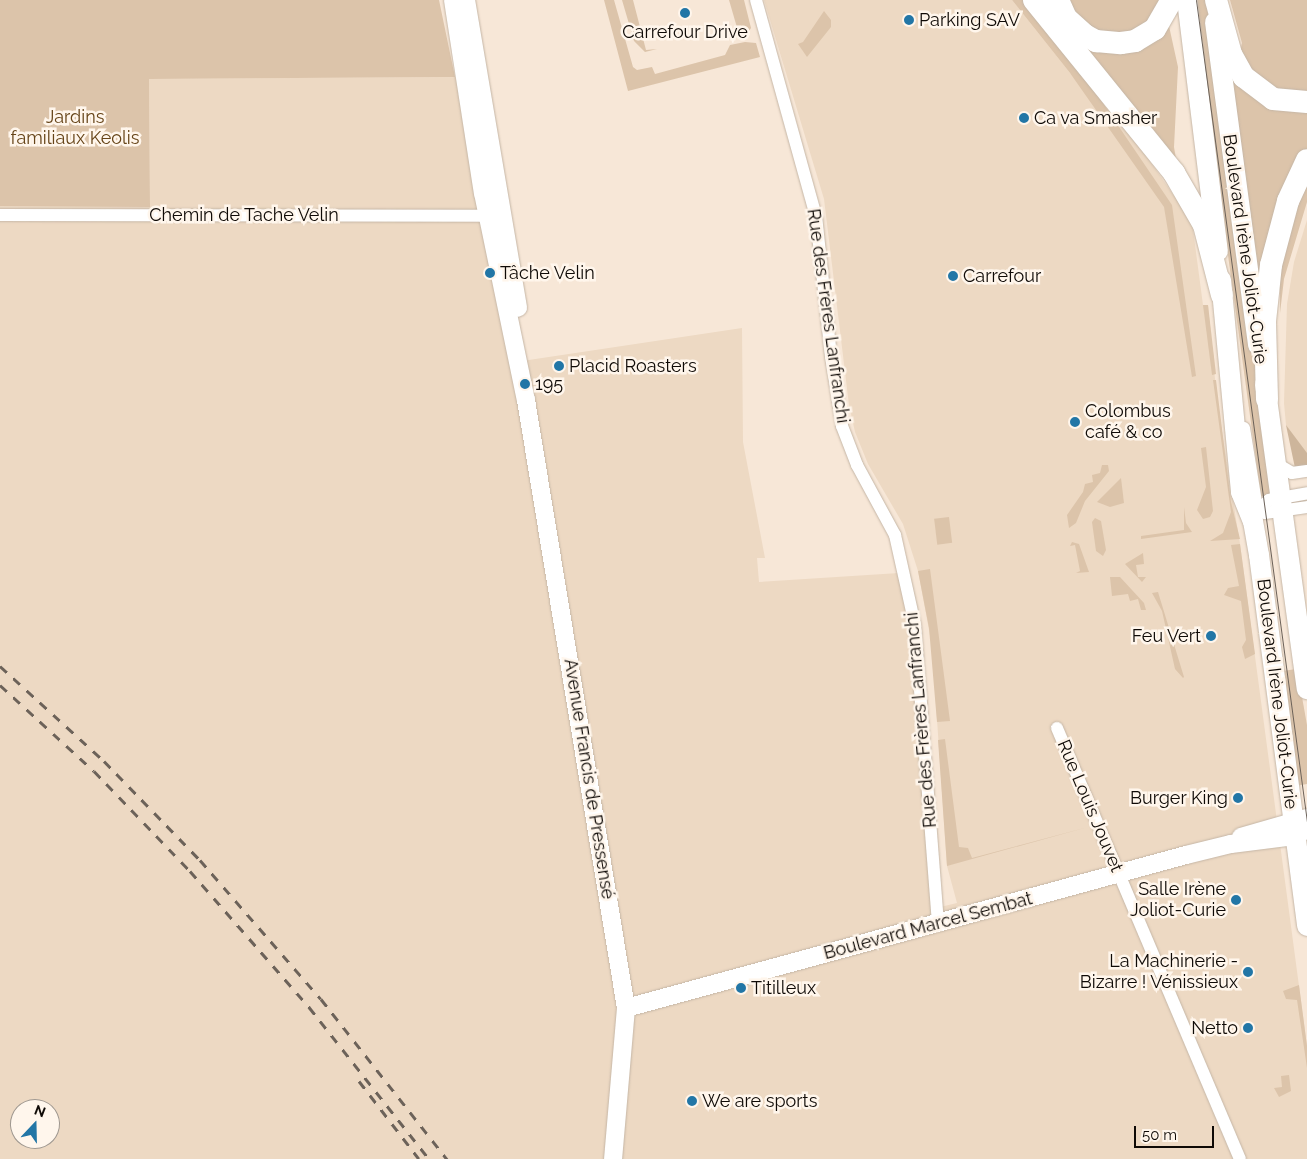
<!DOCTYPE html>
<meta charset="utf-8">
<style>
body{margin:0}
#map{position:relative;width:1307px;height:1159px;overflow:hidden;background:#f7e7d7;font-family:Raleway,sans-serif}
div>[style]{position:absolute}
.built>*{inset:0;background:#edd9c3}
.green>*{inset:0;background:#dcc4aa;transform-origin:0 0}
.forest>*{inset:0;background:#cdb59b}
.roads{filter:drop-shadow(0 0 1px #c5b6a6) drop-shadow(0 0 1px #c5b6a6)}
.street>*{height:12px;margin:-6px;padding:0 6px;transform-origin:6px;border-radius:6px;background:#fff}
.secondary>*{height:18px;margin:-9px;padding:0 9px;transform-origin:9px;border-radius:9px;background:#fff}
.primary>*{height:20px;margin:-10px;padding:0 10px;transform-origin:10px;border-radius:10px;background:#fff}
.highway>*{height:22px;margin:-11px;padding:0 11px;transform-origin:11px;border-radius:11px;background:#fff}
.tram>*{height:1px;margin:-0.5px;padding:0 0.5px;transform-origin:0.5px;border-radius:0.5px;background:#6c6259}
.rail>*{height:3px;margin-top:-1.5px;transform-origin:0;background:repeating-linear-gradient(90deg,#6c6259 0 9px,transparent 0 18px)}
.dots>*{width:14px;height:14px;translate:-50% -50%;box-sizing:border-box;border:2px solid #fff6ec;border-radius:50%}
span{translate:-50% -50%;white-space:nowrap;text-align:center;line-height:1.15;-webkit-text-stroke:5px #fff6ec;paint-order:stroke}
.poi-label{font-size:18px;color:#0f0a06}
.left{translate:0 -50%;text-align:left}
.right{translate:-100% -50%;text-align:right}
.park-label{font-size:18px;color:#664418}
.street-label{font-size:18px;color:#0f0a06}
.north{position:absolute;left:10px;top:1099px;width:50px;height:50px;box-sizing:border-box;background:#fff6ec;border:1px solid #9f9890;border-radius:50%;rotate:21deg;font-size:14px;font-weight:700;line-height:20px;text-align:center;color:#0f0a06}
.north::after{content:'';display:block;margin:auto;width:18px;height:22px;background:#2276a6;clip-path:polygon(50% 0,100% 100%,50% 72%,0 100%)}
.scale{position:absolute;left:1134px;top:1126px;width:80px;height:22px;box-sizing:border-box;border:2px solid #0f0a06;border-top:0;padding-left:6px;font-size:15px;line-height:18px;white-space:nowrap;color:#0f0a06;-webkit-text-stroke:4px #fff6ec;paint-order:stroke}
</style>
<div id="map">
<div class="built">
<i style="clip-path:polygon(evenodd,764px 0,1012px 0,1070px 73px,1125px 125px,1192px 222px,1203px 305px,1208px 305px,1217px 400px,1240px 544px,1307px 1046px,1307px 1159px,0 1159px,0 206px,150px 206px,149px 79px,471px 77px,522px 361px,742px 328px,743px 442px,765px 558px,757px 558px,759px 582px,899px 573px,908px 617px,932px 909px,957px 903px,947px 866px,932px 646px,918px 571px,903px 524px,868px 464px,855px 432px,849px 405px,824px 199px,764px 0,20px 1109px,50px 1109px,50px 1139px,20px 1139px,20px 1109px)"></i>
<i style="clip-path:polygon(1307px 220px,1307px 465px,1286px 425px,1284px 403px,1287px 304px,1294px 262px)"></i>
</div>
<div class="green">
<i style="clip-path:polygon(0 0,439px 0,455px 77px,149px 79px,150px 207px,0 206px)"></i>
<i style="clip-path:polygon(604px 0,614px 0,633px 67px,637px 70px,652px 67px,655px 74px,725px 55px,730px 45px,745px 42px,756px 43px,760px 57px,628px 91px)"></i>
<i style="clip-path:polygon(622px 0,633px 0,646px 50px,657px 49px,645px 52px,634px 41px)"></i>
<i style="clip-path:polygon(729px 0,744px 0,751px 28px,749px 31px,728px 38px,738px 31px)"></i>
<i style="clip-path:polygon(1012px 0,1024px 0,1092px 87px,1172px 205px,1196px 376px,1192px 377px,1164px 207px,1070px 73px)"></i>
<i style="clip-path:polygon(1067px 0,1161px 0,1150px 21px,1128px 33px,1100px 32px,1077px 18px)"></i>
<i style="clip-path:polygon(1193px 0,1206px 0,1262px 397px,1274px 495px,1261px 496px)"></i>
<i style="clip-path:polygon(1230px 0,1307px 0,1307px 93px,1272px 89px,1239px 57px,1242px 43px)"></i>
<i style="clip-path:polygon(824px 11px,831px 20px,831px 27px,807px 57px,798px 44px,803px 42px)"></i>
<i style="clip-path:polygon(1169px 26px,1178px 67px,1174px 147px,1178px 171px,1071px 33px,1088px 44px)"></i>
<i style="clip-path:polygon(1231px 68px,1307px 109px,1307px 150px,1261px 292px)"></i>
<i style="clip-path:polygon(1307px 178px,1307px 202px,1284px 279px,1280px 313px,1280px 258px)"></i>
<i style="clip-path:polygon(1203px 305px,1208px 305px,1216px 374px,1212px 375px)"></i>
<i style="clip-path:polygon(1213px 380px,1216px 380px,1231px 502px,1240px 539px,1210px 541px,1223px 533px,1231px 512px)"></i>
<i style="clip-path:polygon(1206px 447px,1213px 511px,1210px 517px,1203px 519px,1197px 510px,1206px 487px,1201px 448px)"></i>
<i style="clip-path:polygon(1102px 465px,1108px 465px,1109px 471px,1085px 501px,1076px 523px,1069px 528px,1067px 515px,1083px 492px,1085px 484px,1093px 482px,1092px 475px,1100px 473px)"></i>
<i style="clip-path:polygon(1121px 478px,1124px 503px,1110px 507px,1097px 502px)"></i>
<i style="clip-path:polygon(1184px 507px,1186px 523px,1192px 532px,1141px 539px,1141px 536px,1184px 530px)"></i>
<i style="left:949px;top:517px;width:26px;height:15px;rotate:83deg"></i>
<i style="clip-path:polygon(1095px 518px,1101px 521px,1106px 550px,1103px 556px,1096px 551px,1092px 522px)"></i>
<i style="clip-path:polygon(1072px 542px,1079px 544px,1089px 572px,1076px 573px,1080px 571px,1075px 545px,1070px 546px)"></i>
<i style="clip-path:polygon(1240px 544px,1255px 654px,1245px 659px,1242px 647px,1246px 640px,1241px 601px,1224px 595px,1228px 588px,1239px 586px,1231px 545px)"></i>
<i style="clip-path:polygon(1143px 553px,1144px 564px,1136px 565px,1138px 577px,1146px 577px,1142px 582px,1125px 564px)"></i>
<i style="clip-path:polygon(930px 569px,950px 721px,937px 722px,929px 628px,918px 571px)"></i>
<i style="clip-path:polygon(1110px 577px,1120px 577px,1144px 603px,1146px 610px,1141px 610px,1138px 599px,1130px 601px,1128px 594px,1112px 596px)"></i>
<i style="clip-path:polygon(1158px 592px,1184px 677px,1183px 678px,1175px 669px,1162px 611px,1152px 593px)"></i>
<i style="clip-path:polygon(1297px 669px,1307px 725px,1307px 784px,1295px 786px,1282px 671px)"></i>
<i style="clip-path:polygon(945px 739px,959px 847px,968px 848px,972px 858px,1088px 827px,947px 866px,938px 740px)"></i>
<i style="clip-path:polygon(1299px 985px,1307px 1046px,1307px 1068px,1297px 1000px,1286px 999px,1283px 991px)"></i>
<i style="clip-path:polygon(1289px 1075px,1291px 1091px,1279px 1097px,1274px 1088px,1282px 1087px,1281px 1076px)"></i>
</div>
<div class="forest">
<i style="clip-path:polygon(1286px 425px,1307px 453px,1307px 465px,1303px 467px,1295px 468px)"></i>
</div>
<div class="roads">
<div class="street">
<i style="left:756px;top:0;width:224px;rotate:74.5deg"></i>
<i style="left:816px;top:216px;width:141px;rotate:83.9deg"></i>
<i style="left:831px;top:356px;width:71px;rotate:81.1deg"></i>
<i style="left:842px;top:426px;width:42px;rotate:69deg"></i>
<i style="left:857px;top:465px;width:80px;rotate:61.5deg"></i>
<i style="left:895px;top:535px;width:92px;rotate:77.5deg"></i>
<i style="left:915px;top:625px;width:300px;rotate:85.6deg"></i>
<i style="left:0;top:215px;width:488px;rotate:0.1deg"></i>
<i style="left:1244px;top:428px;width:81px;rotate:80.8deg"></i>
<i style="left:1257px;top:508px;width:9px;rotate:32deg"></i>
<i style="left:1265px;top:513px;width:42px;rotate:-8.1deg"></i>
<i style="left:1277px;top:464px;width:17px;rotate:31deg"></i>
<i style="left:1292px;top:473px;width:15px;rotate:-8deg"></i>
<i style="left:1254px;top:514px;width:21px;rotate:-43deg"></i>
<i style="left:1269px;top:500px;width:39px;rotate:-10deg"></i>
<i style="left:1057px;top:728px;width:468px;rotate:67deg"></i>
</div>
<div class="secondary">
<i style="left:453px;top:0;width:195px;rotate:81.2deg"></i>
<i style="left:483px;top:193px;width:211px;rotate:78.3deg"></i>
<i style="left:526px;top:400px;width:616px;rotate:80.66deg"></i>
<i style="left:626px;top:1008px;width:152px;rotate:94.9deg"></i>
<i style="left:466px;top:0;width:312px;rotate:80.4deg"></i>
<i style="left:1241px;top:837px;width:69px;rotate:-16.1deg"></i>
<i style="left:626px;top:1008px;width:581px;rotate:-15.28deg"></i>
<i style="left:1186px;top:855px;width:46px;rotate:-13.7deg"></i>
<i style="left:1231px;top:844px;width:64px;rotate:-7.1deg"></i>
<i style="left:1295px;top:836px;width:14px;rotate:-30deg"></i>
</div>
<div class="primary">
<i style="left:1187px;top:0;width:253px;rotate:83deg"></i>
<i style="left:1215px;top:22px;width:326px;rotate:82.4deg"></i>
<i style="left:1221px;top:280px;width:213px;rotate:84.6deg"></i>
<i style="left:1241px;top:492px;width:31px;rotate:68deg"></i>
<i style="left:1253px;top:521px;width:35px;rotate:80deg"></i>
<i style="left:1259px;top:555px;width:374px;rotate:82.6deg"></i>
<i style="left:1265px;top:384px;width:308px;rotate:82.2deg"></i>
</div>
<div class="highway">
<i style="left:1034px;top:0;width:223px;rotate:51deg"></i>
<i style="left:1174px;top:173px;width:60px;rotate:60deg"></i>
<i style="left:1204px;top:225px;width:72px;rotate:75.6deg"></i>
<i style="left:1058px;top:0;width:20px;rotate:66deg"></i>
<i style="left:1066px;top:18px;width:25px;rotate:42deg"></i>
<i style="left:1085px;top:35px;width:13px;rotate:29deg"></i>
<i style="left:1096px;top:41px;width:25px;rotate:5deg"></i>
<i style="left:1121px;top:43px;width:14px;rotate:-8deg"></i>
<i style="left:1135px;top:41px;width:23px;rotate:-31deg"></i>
<i style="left:1155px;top:29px;width:34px;rotate:-60deg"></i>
<i style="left:1216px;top:0;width:56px;rotate:74.5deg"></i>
<i style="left:1231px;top:54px;width:26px;rotate:61deg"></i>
<i style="left:1244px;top:77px;width:36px;rotate:37deg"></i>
<i style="left:1273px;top:99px;width:34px;rotate:5deg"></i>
<i style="left:1267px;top:399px;width:78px;rotate:-91.5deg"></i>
<i style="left:1265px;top:321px;width:56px;rotate:-83.9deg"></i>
<i style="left:1271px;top:265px;width:66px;rotate:-75.1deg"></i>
<i style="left:1288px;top:201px;width:45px;rotate:-65.1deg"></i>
</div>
</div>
<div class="tram">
<i style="left:1196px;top:0;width:829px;rotate:82.31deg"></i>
</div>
<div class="rail">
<i style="left:0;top:666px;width:141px;rotate:42.4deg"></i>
<i style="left:104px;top:761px;width:138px;rotate:45.9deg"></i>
<i style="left:200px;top:860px;width:184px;rotate:49deg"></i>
<i style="left:321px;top:999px;width:204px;rotate:51.8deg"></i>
<i style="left:0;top:685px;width:127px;rotate:42.5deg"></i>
<i style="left:94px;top:771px;width:139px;rotate:46.2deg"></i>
<i style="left:190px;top:871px;width:181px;rotate:48.8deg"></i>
<i style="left:309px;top:1007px;width:194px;rotate:51.7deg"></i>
<i style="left:359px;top:1081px;width:98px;rotate:52.4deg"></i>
</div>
<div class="dots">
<i style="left:685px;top:13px;background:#2276a6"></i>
<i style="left:909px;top:20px;background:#2276a6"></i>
<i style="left:1024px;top:118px;background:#2276a6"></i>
<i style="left:490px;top:273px;background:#2276a6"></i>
<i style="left:953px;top:276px;background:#2276a6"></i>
<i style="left:559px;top:366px;background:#2276a6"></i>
<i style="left:525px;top:384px;background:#2276a6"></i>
<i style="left:1075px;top:422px;background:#2276a6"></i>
<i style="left:1211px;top:636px;background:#2276a6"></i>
<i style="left:1238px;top:798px;background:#2276a6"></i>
<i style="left:1236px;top:900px;background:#2276a6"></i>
<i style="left:1248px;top:972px;background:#2276a6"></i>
<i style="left:741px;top:988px;background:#2276a6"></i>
<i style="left:1248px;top:1028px;background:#2276a6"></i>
<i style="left:692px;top:1101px;background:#2276a6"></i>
</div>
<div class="poi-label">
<span class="left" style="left:919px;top:20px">Parking SAV</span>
<span style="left:685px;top:32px">Carrefour Drive</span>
<span class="left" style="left:1034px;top:118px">Ca va Smasher</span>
<span class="left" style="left:500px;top:273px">Tâche Velin</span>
<span class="left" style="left:963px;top:276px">Carrefour</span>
<span class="left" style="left:569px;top:366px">Placid Roasters</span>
<span class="left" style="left:535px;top:384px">195</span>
<span class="left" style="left:1085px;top:422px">Colombus<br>café &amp; co</span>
<span class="right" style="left:1201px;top:636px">Feu Vert</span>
<span class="right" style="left:1228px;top:798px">Burger King</span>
<span class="right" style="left:1226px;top:900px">Salle Irène<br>Joliot-Curie</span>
<span class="right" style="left:1238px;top:972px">La Machinerie -<br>Bizarre ! Vénissieux</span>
<span class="left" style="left:751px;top:988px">Titilleux</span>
<span class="right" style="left:1238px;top:1028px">Netto</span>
<span class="left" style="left:702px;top:1101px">We are sports</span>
</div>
<div class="park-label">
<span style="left:75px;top:128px">Jardins<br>familiaux Keolis</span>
</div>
<div class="street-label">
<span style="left:244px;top:215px">Chemin de Tache Velin</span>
<span style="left:1245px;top:249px;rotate:82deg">Boulevard Irène Joliot-Curie</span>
<span style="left:828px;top:316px;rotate:82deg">Rue des Frères Lanfranchi</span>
<span style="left:1277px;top:694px;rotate:83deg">Boulevard Irène Joliot-Curie</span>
<span style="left:921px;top:720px;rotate:-95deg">Rue des Frères Lanfranchi</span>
<span style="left:589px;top:779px;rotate:81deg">Avenue Francis de Pressensé</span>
<span style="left:1090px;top:806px;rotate:67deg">Rue Louis Jouvet</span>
<span style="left:928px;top:926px;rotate:-15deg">Boulevard Marcel Sembat</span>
</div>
<div class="north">N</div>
<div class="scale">50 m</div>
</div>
